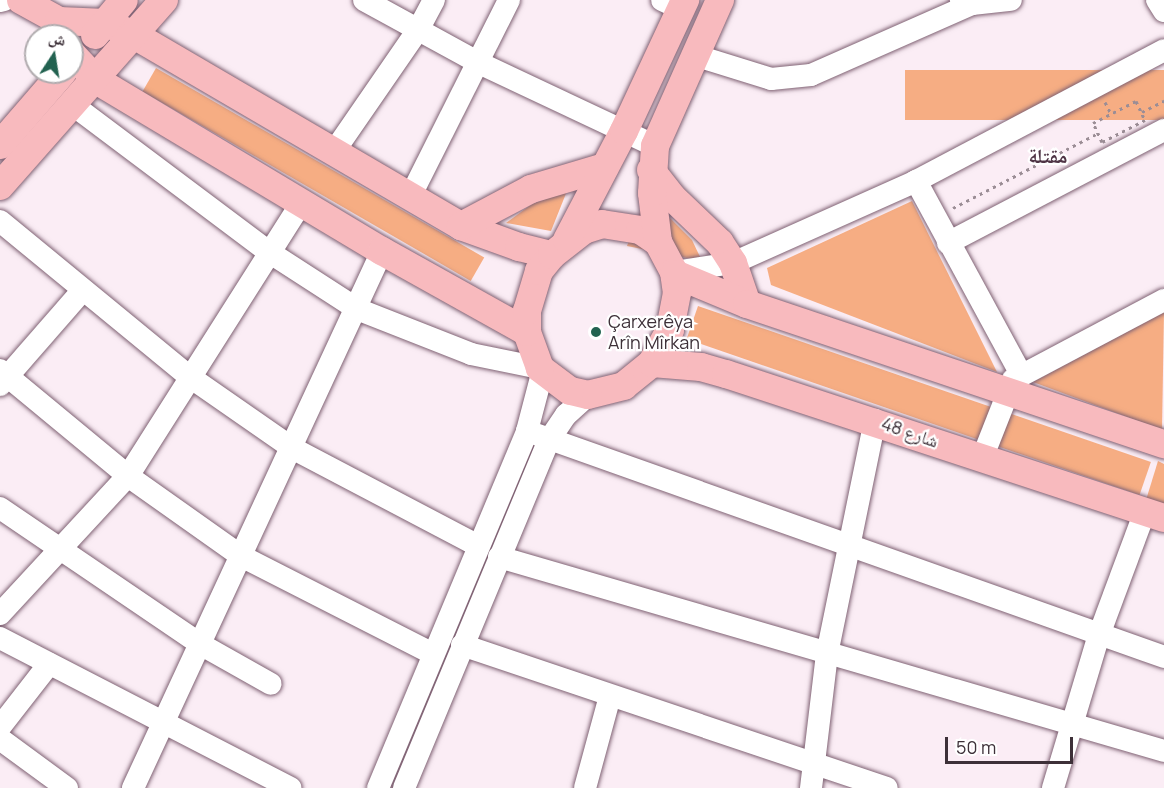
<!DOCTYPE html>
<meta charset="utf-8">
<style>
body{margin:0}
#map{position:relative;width:1164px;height:788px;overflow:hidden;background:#fbedf5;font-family:Manrope,"Noto Naskh Arabic",sans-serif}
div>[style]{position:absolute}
.green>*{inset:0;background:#f6ad83;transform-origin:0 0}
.path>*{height:3px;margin-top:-1.5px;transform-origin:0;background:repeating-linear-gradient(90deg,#9b8d95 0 3px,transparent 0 7.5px)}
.roads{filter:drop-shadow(0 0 2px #7f6173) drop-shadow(0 0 2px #7f6173)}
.minor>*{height:22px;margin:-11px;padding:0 11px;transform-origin:11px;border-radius:11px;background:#fff}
.major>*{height:28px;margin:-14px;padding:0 14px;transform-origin:14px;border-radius:14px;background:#f8babe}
.dots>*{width:16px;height:16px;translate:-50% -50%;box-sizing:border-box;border:3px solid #fff;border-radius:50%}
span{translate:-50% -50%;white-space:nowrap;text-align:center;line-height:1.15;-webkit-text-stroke:4.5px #fff;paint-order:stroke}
.poi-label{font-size:18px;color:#3d3038}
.left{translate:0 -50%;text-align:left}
.street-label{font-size:18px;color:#3d3038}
.neighbourhood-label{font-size:20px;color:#4f3445;font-weight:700}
.north{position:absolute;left:24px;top:24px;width:60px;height:60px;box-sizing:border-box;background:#fff;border:2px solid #b1acaf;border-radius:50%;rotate:12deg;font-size:16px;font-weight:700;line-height:24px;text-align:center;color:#3d3038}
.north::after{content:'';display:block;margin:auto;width:21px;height:27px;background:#226250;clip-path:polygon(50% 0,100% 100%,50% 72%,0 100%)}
.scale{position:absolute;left:945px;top:737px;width:128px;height:27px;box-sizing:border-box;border:3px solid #3d3038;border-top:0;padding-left:8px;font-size:18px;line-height:21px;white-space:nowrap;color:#3d3038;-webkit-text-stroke:4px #fff;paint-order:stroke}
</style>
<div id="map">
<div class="green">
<i style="left:156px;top:68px;width:379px;height:27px;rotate:30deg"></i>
<i style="left:1164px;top:70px;width:50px;height:259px;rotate:90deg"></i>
<i style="clip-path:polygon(567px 191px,551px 231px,506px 223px,532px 204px)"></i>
<i style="clip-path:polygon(912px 201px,997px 372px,771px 285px,767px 268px)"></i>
<i style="clip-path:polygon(643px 205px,671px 219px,692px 240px,702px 261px,627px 246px)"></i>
<i style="left:698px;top:306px;width:479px;height:35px;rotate:19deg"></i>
<i style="clip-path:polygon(1164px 312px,1162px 430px,1033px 382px)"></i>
<i style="clip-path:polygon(1158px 461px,1164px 464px,1164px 506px,1146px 500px)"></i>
</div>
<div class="path">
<i style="left:1136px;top:101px;width:21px;rotate:65deg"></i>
<i style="left:1145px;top:120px;width:48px;rotate:152.9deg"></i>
<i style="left:1102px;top:142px;width:21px;rotate:-115deg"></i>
<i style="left:1093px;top:123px;width:48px;rotate:-27.1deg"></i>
<i style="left:1105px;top:102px;width:13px;rotate:63deg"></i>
<i style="left:1142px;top:112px;width:25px;rotate:-27deg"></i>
<i style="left:953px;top:208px;width:163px;rotate:-27.3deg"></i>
</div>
<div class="roads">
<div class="minor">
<i style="left:364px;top:0;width:131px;rotate:28.7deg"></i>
<i style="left:479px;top:63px;width:195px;rotate:25.2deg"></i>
<i style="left:662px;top:0;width:21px;rotate:25deg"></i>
<i style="left:1157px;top:0;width:13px;rotate:58deg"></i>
<i style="left:0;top:1px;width:4px;rotate:-14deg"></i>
<i style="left:972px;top:4px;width:39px;rotate:-6deg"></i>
<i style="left:694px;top:55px;width:81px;rotate:17.3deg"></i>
<i style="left:771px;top:79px;width:40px;rotate:-5.7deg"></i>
<i style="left:811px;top:75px;width:176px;rotate:-23.8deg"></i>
<i style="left:972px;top:4px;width:12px;rotate:-160deg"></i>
<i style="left:73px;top:105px;width:245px;rotate:36.9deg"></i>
<i style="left:269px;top:252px;width:105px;rotate:32.9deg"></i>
<i style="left:357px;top:309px;width:123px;rotate:21.5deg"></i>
<i style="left:471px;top:354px;width:70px;rotate:11.5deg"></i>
<i style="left:333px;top:153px;width:150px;rotate:-55.4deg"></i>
<i style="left:418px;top:30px;width:34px;rotate:-62deg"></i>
<i style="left:916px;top:181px;width:220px;rotate:61.5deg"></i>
<i style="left:410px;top:197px;width:220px;rotate:-63.3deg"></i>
<i style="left:0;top:221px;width:246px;rotate:39.4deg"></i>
<i style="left:190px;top:377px;width:124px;rotate:34.8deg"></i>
<i style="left:292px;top:448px;width:209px;rotate:27.7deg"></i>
<i style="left:948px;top:243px;width:244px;rotate:-27.6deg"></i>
<i style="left:674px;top:272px;width:60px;rotate:-8.7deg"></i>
<i style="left:733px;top:263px;width:201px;rotate:-24.1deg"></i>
<i style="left:916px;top:181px;width:280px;rotate:-27.8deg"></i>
<i style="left:0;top:370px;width:166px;rotate:39.6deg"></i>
<i style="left:128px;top:476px;width:138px;rotate:35.3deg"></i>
<i style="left:241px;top:556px;width:213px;rotate:27deg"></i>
<i style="left:0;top:385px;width:126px;rotate:-48.9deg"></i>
<i style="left:527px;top:431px;width:676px;rotate:19.53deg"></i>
<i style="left:983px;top:456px;width:82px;rotate:-68.5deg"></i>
<i style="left:1013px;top:380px;width:171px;rotate:-27.9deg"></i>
<i style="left:0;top:508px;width:242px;rotate:34.2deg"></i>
<i style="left:200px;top:644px;width:81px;rotate:29.4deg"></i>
<i style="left:499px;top:557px;width:693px;rotate:16.26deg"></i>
<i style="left:0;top:614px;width:188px;rotate:-47.2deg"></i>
<i style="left:128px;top:476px;width:323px;rotate:-57.6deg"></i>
<i style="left:0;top:638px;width:327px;rotate:27.3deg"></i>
<i style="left:462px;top:645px;width:448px;rotate:18.6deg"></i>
<i style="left:0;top:727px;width:80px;rotate:-52.1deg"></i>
<i style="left:0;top:739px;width:83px;rotate:36.2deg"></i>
<i style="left:133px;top:788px;width:592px;rotate:-65.12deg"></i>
<i style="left:378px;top:788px;width:387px;rotate:-67.3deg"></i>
<i style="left:527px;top:431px;width:63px;rotate:-75.3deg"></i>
<i style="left:404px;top:788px;width:377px;rotate:-67.4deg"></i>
<i style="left:549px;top:440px;width:30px;rotate:-56deg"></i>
<i style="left:566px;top:415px;width:30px;rotate:-42deg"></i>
<i style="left:585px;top:788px;width:95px;rotate:-74.8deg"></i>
<i style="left:811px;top:788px;width:135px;rotate:-83.2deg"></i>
<i style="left:827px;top:654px;width:239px;rotate:-78.4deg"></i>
<i style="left:1053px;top:788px;width:160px;rotate:-73.3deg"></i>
<i style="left:1099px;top:635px;width:132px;rotate:-69.6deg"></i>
</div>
<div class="major">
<i style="left:21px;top:0;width:43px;rotate:28.9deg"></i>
<i style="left:59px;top:21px;width:47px;rotate:2.4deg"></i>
<i style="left:106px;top:23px;width:30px;rotate:23deg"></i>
<i style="left:134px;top:35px;width:379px;rotate:30.3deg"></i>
<i style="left:461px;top:226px;width:62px;rotate:19.9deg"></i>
<i style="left:519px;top:247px;width:34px;rotate:14deg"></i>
<i style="left:95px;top:35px;width:45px;rotate:-50.4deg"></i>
<i style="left:72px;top:54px;width:35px;rotate:47deg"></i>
<i style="left:96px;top:80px;width:333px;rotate:30.9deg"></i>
<i style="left:382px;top:251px;width:166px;rotate:29.2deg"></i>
<i style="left:0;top:145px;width:96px;rotate:-49.2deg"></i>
<i style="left:651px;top:170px;width:34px;rotate:52deg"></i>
<i style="left:672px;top:197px;width:66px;rotate:43.8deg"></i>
<i style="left:720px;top:243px;width:24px;rotate:57deg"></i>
<i style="left:733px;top:263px;width:43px;rotate:71.1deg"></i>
<i style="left:0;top:186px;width:248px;rotate:-48.6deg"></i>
<i style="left:602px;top:224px;width:38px;rotate:9deg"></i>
<i style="left:640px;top:230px;width:22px;rotate:34deg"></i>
<i style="left:658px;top:242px;width:34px;rotate:62deg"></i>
<i style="left:674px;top:272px;width:21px;rotate:82deg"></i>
<i style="left:677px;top:293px;width:38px;rotate:101deg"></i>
<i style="left:670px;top:330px;width:38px;rotate:119deg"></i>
<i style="left:652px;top:363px;width:36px;rotate:141deg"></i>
<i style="left:624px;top:386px;width:37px;rotate:166deg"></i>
<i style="left:588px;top:395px;width:18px;rotate:-167deg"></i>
<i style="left:570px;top:391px;width:38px;rotate:-143deg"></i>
<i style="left:540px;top:368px;width:38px;rotate:-110deg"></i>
<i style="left:527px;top:332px;width:21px;rotate:-90deg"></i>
<i style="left:527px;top:311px;width:42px;rotate:-73.3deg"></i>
<i style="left:539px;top:271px;width:21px;rotate:-51deg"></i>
<i style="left:552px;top:255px;width:41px;rotate:-38deg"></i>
<i style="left:584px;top:230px;width:19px;rotate:-18deg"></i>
<i style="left:461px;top:226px;width:79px;rotate:-27.9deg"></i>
<i style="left:531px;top:189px;width:77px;rotate:-16.6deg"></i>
<i style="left:567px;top:240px;width:123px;rotate:-62.4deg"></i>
<i style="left:624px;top:131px;width:145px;rotate:-65deg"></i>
<i style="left:658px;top:242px;width:49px;rotate:-97deg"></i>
<i style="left:652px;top:193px;width:47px;rotate:-86.3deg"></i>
<i style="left:655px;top:146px;width:160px;rotate:-66deg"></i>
<i style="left:675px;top:274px;width:78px;rotate:22.6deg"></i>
<i style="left:747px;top:304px;width:440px;rotate:18.6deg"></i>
<i style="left:652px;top:363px;width:49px;rotate:4.7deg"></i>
<i style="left:701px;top:367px;width:26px;rotate:16deg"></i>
<i style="left:726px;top:374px;width:461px;rotate:18.2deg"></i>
</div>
</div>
<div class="dots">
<i style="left:596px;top:332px;background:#226250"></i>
</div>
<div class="poi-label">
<span class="left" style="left:608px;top:332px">Çarxerêya<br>Arîn Mîrkan</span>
</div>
<div class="street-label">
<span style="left:910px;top:432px;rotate:19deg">48 شارع</span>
</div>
<div class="neighbourhood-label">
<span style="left:1048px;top:155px">مقتلة</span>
</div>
<div class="north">ش</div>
<div class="scale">50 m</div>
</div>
